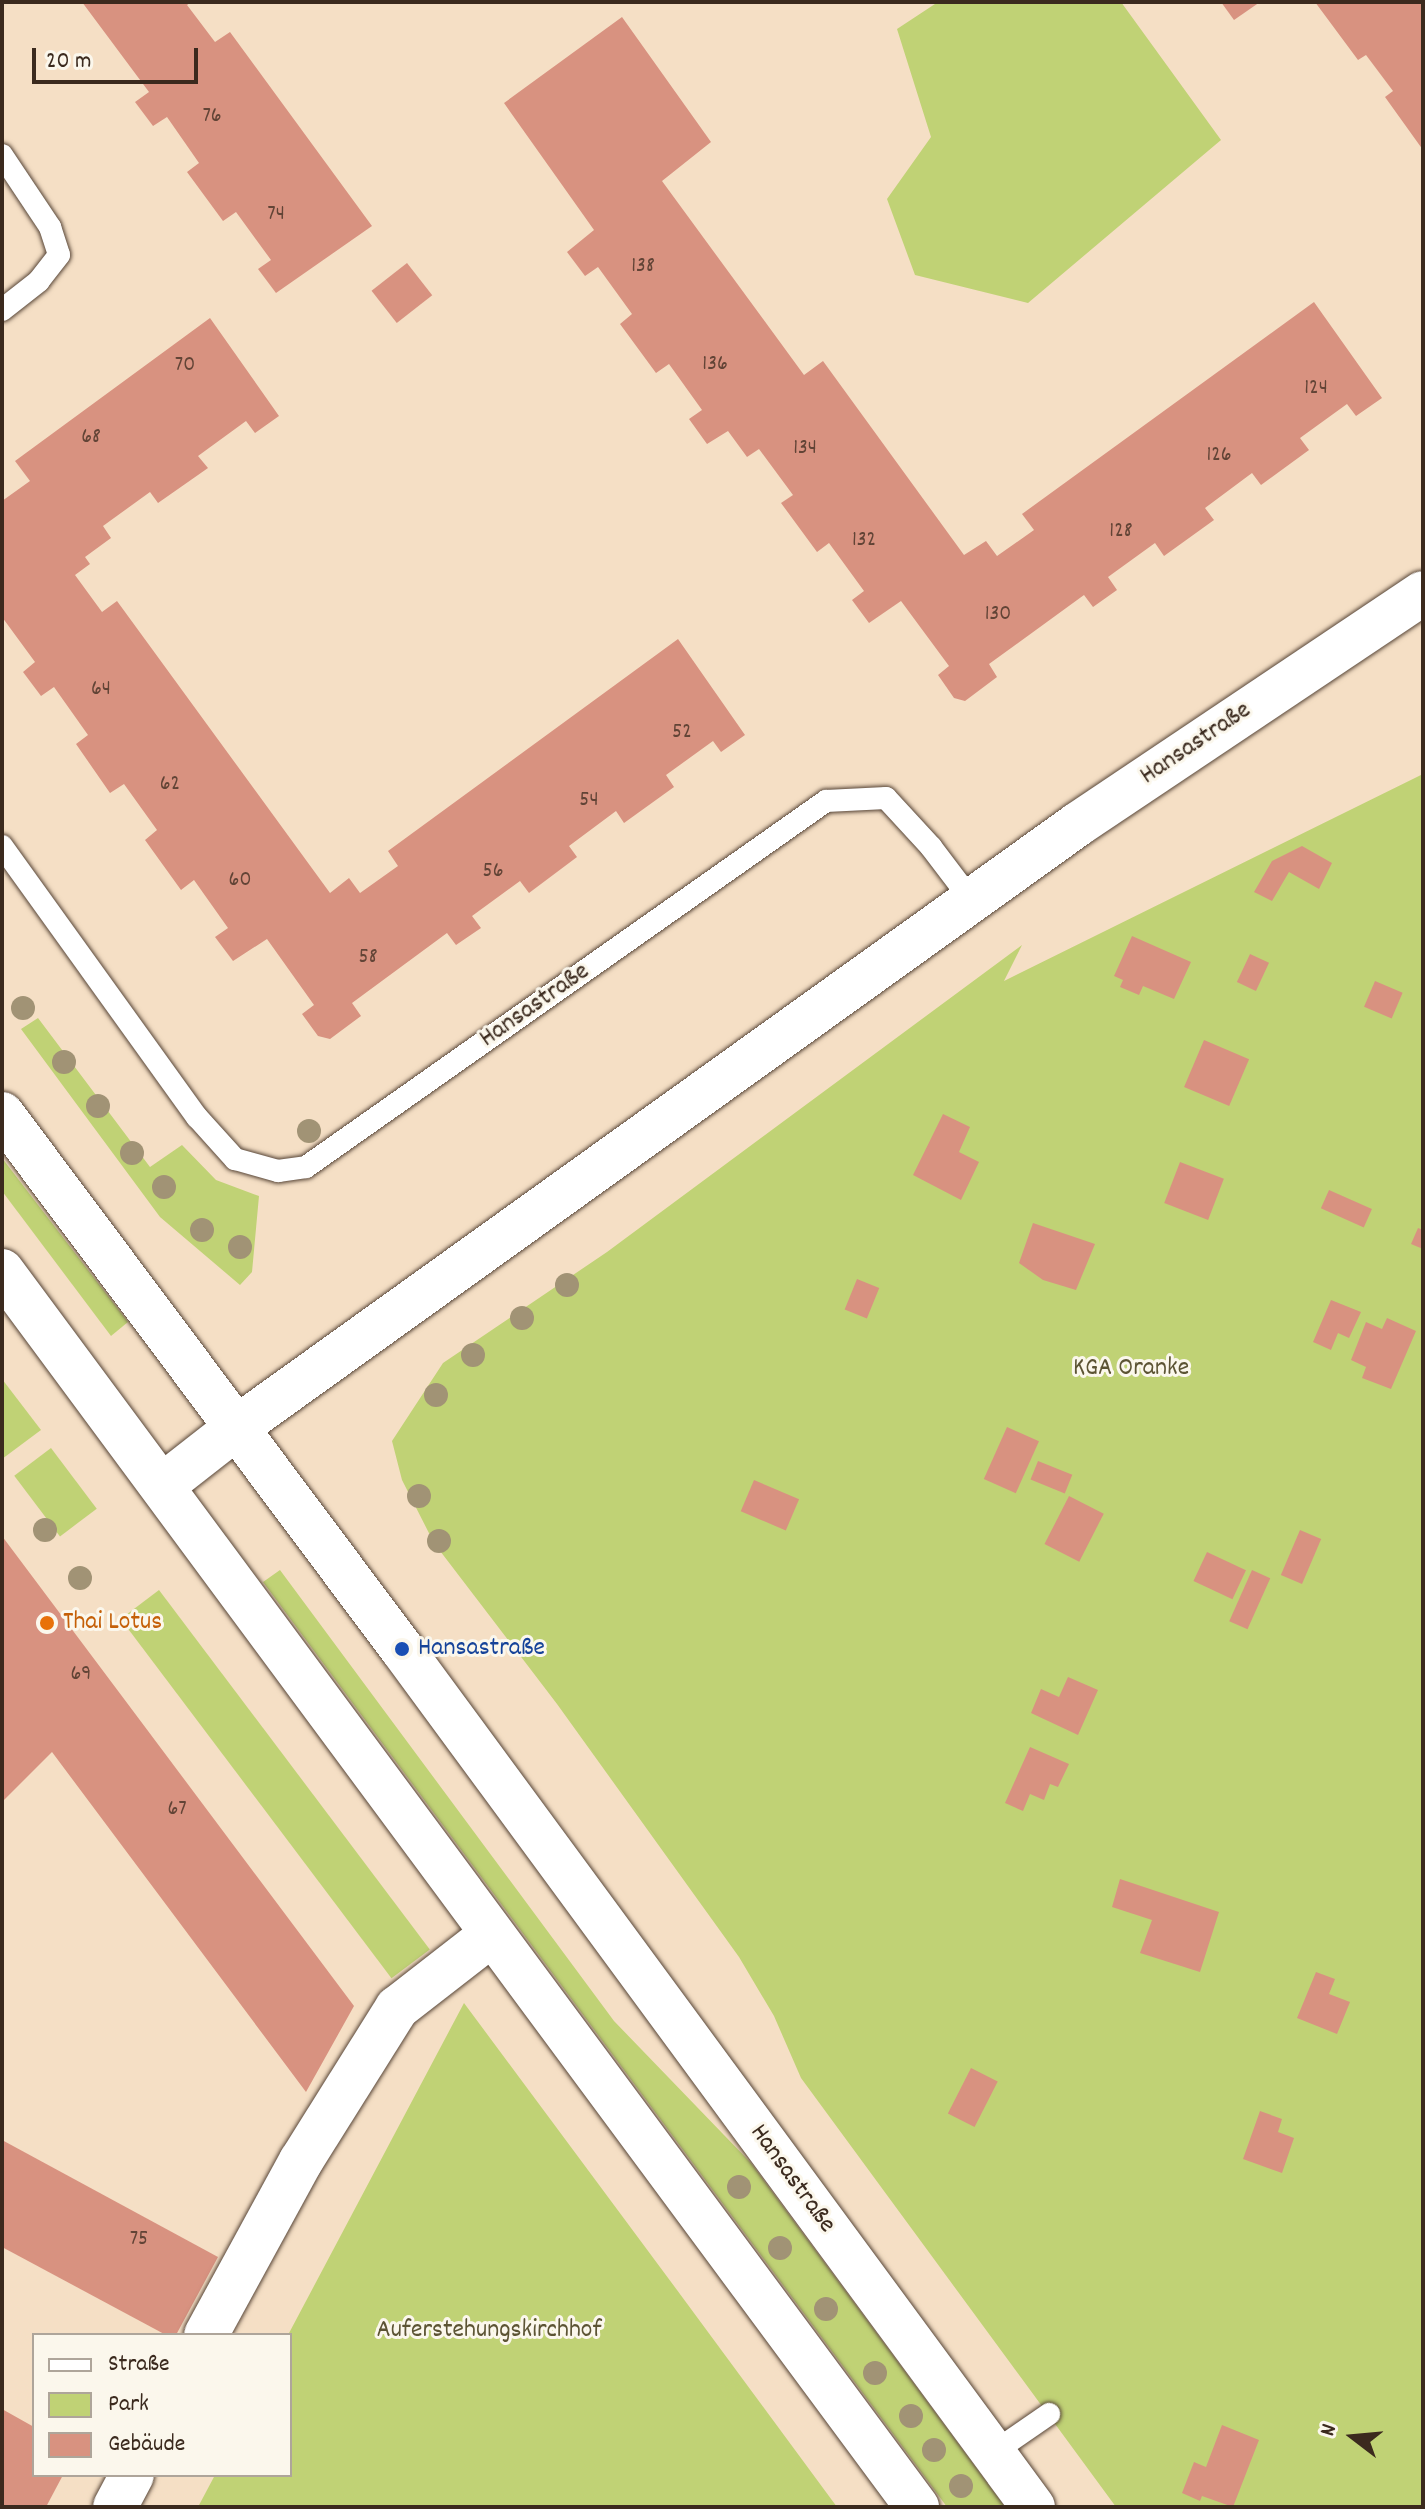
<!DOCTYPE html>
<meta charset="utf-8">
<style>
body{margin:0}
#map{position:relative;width:1425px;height:2509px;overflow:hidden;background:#f5dfc5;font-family:Dekko,sans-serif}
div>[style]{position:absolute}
.green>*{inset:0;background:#c0d275;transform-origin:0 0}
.building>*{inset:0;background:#d89280;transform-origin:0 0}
.roads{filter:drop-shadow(0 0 2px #574537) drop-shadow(0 0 2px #574537)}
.service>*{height:22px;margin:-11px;padding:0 11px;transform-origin:11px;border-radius:11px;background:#fff}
.minor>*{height:44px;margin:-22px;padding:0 22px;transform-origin:22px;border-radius:22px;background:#fff}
.secondary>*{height:44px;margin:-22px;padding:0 22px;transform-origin:22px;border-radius:22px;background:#fff}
.trees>*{width:24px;height:24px;margin:-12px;border-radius:50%;background:#a19375}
.dots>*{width:22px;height:22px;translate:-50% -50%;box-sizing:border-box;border:4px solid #fbf7ec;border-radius:50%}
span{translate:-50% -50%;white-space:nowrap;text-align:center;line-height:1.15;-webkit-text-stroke:6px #fbf7ec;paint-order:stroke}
.number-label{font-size:22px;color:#624436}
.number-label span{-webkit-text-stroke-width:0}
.street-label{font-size:26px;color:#3b2a1e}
.park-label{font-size:26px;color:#5c5434}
.food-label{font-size:26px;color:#c56008}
.left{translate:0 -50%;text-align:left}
.transit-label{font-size:26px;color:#164399}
.frame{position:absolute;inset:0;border:4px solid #3b2a1e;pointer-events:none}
.legend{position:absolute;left:32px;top:2333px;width:260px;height:144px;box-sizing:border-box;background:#fbf7ec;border:2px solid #aea59a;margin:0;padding:10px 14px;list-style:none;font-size:24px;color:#3b2a1e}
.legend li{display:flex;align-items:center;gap:16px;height:40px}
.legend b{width:40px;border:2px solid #aea59a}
.north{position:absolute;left:1313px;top:2397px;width:80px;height:80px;-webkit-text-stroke:6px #fbf7ec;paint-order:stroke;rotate:286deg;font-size:22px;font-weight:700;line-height:32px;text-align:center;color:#3b2a1e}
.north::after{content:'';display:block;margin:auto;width:28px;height:36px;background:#3b2a1e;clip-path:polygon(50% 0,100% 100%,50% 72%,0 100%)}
.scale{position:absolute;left:32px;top:48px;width:166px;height:36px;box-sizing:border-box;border:4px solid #3b2a1e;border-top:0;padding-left:10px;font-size:24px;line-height:28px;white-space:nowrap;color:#3b2a1e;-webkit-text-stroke:6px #fbf7ec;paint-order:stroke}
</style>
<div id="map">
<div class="green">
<i style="clip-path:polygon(938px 2px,1121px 2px,1221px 140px,1028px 303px,915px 275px,887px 199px,931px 137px,897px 29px)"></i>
<i style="clip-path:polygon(1423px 774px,1423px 2507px,1116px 2507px,801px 2078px,774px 2016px,739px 1957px,557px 1704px,434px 1543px,402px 1480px,392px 1441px,443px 1363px,607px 1252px,1022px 945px,1004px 981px)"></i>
<i style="clip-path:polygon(38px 1018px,150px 1167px,182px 1145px,216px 1180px,259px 1196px,252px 1272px,240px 1285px,160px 1217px,21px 1029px)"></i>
<i style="clip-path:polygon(2px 1158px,128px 1322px,111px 1336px,2px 1191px)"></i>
<i style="clip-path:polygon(2px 1379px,41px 1430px,2px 1459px)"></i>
<i style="left:51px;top:1448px;width:76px;height:46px;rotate:53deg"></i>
<i style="clip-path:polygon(280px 1570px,614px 2021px,751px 2163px,1005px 2507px,947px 2507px,263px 1582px)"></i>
<i style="left:159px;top:1590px;width:450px;height:48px;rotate:53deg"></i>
<i style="clip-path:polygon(464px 2003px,677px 2290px,837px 2507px,198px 2507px,215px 2475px,290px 2475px,288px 2335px)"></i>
</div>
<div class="building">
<i style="clip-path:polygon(82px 2px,191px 2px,187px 5px,215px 42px,230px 32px,372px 226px,276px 293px,258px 269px,271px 260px,236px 212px,223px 221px,187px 172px,199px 163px,167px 117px,153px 126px,135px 102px,149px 92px)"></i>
<i style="clip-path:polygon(1221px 2px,1260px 2px,1234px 20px)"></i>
<i style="clip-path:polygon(1315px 2px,1423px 2px,1423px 150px,1385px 97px,1393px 91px,1366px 55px,1358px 60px)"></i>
<i style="clip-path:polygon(622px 17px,711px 142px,662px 181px,804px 375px,823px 361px,964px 555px,986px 541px,997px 556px,1034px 530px,1022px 514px,1314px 302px,1382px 398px,1356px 416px,1347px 404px,1300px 438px,1309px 450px,1261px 485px,1252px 473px,1205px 508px,1214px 520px,1164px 556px,1155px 543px,1108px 577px,1117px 590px,1093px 607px,1084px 595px,989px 664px,997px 677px,965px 701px,954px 698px,938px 675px,949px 666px,901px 601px,869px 623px,852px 600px,864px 591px,829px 543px,817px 552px,781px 503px,793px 495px,759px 449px,747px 457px,728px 431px,707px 444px,689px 419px,702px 410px,669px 364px,656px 373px,620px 324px,632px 314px,598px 267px,585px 276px,567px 252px,594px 230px,504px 103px)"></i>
<i style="left:407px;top:263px;width:41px;height:45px;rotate:52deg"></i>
<i style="clip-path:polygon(210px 318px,279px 416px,255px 433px,246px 421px,198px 456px,208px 468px,158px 503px,150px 492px,103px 526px,111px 538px,85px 557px,90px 564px,75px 575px,102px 612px,117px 601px,330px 893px,349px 878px,360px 893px,398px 866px,388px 851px,678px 639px,745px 735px,721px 752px,713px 741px,666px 775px,674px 787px,624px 823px,616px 811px,569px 846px,577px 857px,529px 893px,520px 881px,472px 916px,481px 928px,456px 945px,447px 933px,352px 1003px,361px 1016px,330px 1039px,318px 1036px,302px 1014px,314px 1005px,267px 939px,233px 961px,215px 937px,228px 928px,194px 880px,181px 890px,145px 840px,157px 830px,124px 784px,110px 793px,76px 744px,88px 735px,54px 687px,41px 696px,23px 672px,35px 662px,2px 617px,2px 501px,30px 481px,15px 461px)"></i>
<i style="clip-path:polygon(1302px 846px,1332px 863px,1319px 889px,1289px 872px,1272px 901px,1254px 892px,1272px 861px)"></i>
<i style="clip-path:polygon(1132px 936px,1191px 962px,1174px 999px,1143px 986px,1139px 995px,1120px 987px,1123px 980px,1114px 976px)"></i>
<i style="left:1250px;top:954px;width:21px;height:31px;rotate:25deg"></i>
<i style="left:1375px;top:981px;width:30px;height:28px;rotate:23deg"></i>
<i style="left:1204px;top:1040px;width:49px;height:51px;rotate:23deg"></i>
<i style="clip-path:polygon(943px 1114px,970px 1127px,959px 1152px,979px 1162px,961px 1200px,913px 1175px)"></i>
<i style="left:1180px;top:1162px;width:47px;height:44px;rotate:21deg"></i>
<i style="left:1329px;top:1190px;width:47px;height:20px;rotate:24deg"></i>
<i style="clip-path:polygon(1033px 1223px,1095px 1244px,1076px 1290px,1043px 1280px,1019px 1263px)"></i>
<i style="clip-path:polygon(1418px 1228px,1423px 1230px,1423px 1249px,1411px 1244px)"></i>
<i style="left:857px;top:1279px;width:24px;height:33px;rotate:22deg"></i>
<i style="clip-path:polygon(1331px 1300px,1361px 1312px,1349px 1338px,1338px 1333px,1331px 1350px,1313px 1342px)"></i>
<i style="clip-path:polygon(1387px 1318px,1416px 1331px,1391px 1389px,1362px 1378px,1366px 1367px,1351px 1360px,1366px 1322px,1382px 1329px)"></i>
<i style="left:1007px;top:1427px;width:35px;height:57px;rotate:24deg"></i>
<i style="left:1038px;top:1461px;width:37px;height:20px;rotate:22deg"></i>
<i style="left:754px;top:1480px;width:49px;height:34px;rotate:23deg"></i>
<i style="left:1069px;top:1496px;width:39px;height:54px;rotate:27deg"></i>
<i style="left:1300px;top:1530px;width:23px;height:49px;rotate:23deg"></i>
<i style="clip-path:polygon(2px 1536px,354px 2006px,306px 2092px,52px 1752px,2px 1802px)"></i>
<i style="left:1207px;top:1552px;width:43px;height:32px;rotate:25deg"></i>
<i style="left:1252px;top:1570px;width:20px;height:56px;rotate:24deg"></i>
<i style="clip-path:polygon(1068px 1677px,1098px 1690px,1078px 1735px,1031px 1713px,1041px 1689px,1059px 1697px)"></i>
<i style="clip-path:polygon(1030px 1747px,1069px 1764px,1058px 1787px,1050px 1784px,1044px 1800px,1030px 1794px,1023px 1811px,1005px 1803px)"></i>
<i style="clip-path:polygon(1120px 1879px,1219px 1912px,1200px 1972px,1140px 1953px,1152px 1920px,1112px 1907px)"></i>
<i style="clip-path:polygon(1316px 1972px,1335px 1979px,1329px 1994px,1350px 2002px,1337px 2034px,1297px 2018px)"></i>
<i style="left:971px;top:2068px;width:30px;height:51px;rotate:27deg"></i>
<i style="clip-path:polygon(1260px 2111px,1282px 2119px,1278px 2132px,1294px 2138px,1282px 2173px,1243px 2159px)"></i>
<i style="clip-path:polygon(2px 2140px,218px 2257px,176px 2335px,166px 2335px,2px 2247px)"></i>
<i style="clip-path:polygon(2px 2409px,34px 2427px,34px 2475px,63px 2475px,46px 2507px,2px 2507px)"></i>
<i style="clip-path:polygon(1222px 2425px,1259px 2440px,1233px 2507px,1202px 2496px,1200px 2501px,1182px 2493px,1194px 2462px,1206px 2467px)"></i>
</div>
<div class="roads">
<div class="service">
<i style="left:2px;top:155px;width:87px;rotate:56.3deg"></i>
<i style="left:50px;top:227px;width:29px;rotate:72deg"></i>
<i style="left:59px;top:255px;width:33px;rotate:128deg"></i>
<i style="left:39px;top:281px;width:47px;rotate:141.9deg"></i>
<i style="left:2px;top:846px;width:334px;rotate:54.3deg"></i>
<i style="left:197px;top:1117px;width:57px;rotate:47.9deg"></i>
<i style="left:235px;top:1159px;width:45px;rotate:15.6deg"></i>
<i style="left:278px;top:1171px;width:28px;rotate:-8deg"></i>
<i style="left:306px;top:1167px;width:636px;rotate:-35.14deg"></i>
<i style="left:826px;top:801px;width:60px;rotate:-2.9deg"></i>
<i style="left:886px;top:798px;width:67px;rotate:47.4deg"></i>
<i style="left:931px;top:847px;width:68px;rotate:52.8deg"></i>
<i style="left:994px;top:2452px;width:67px;rotate:-34.6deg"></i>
</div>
<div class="minor">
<i style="left:163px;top:1485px;width:93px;rotate:-38deg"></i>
<i style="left:236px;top:1428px;width:1036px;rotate:-35.65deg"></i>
<i style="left:1078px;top:824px;width:415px;rotate:-33.8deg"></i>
<i style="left:206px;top:2335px;width:198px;rotate:-61.4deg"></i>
<i style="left:301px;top:2161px;width:181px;rotate:-57.9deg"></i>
<i style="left:397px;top:2008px;width:120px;rotate:-37.9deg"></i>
<i style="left:115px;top:2507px;width:36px;rotate:-62deg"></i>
</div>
<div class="secondary">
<i style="left:2px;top:1114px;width:668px;rotate:53.22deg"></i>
<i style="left:402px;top:1649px;width:1065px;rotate:53.67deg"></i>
<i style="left:2px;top:1271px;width:1538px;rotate:53.49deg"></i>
</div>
</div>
<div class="trees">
<i style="left:23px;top:1008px"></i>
<i style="left:64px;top:1062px"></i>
<i style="left:98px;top:1106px"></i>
<i style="left:309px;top:1131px"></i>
<i style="left:132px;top:1153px"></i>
<i style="left:164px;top:1187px"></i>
<i style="left:202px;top:1230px"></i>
<i style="left:240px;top:1247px"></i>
<i style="left:567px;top:1285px"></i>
<i style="left:522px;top:1318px"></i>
<i style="left:473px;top:1355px"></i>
<i style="left:436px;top:1395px"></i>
<i style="left:419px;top:1496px"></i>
<i style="left:45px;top:1530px"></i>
<i style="left:439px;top:1541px"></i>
<i style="left:80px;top:1578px"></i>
<i style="left:739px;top:2187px"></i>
<i style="left:780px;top:2248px"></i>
<i style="left:826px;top:2309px"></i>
<i style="left:875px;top:2373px"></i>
<i style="left:911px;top:2416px"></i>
<i style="left:934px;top:2450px"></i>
<i style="left:961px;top:2486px"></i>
</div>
<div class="dots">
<i style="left:47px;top:1623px;background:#e8710a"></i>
<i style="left:402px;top:1649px;background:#1a4fb4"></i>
</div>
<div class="number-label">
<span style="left:212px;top:117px">76</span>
<span style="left:276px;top:215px">74</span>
<span style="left:643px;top:267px">138</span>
<span style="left:715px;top:365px">136</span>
<span style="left:185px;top:366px">70</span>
<span style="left:1316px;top:389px">124</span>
<span style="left:91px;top:438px">68</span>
<span style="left:805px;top:449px">134</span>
<span style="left:1219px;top:456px">126</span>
<span style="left:1121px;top:532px">128</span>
<span style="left:864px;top:541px">132</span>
<span style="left:998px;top:615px">130</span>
<span style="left:101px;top:690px">64</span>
<span style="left:682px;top:733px">52</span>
<span style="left:170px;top:785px">62</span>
<span style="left:589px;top:801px">54</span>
<span style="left:493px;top:872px">56</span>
<span style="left:240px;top:881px">60</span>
<span style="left:368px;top:958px">58</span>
<span style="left:81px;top:1675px">69</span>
<span style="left:177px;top:1810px">67</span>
<span style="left:139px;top:2240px">75</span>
</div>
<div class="street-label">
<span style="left:1196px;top:744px;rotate:-34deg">Hansastraße</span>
<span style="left:535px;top:1006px;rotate:-35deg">Hansastraße</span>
<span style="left:792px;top:2179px;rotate:54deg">Hansastraße</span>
</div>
<div class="park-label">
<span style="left:1131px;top:1369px">KGA Oranke</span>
<span style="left:489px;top:2331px">Auferstehungskirchhof</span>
</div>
<div class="food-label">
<span class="left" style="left:63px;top:1623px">Thai Lotus</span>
</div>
<div class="transit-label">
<span class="left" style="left:418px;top:1649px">Hansastraße</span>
</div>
<div class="frame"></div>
<ul class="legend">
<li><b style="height:10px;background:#fff"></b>Straße</li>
<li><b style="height:22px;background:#c0d275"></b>Park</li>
<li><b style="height:22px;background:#d89280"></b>Gebäude</li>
</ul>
<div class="north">N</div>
<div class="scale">20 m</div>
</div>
